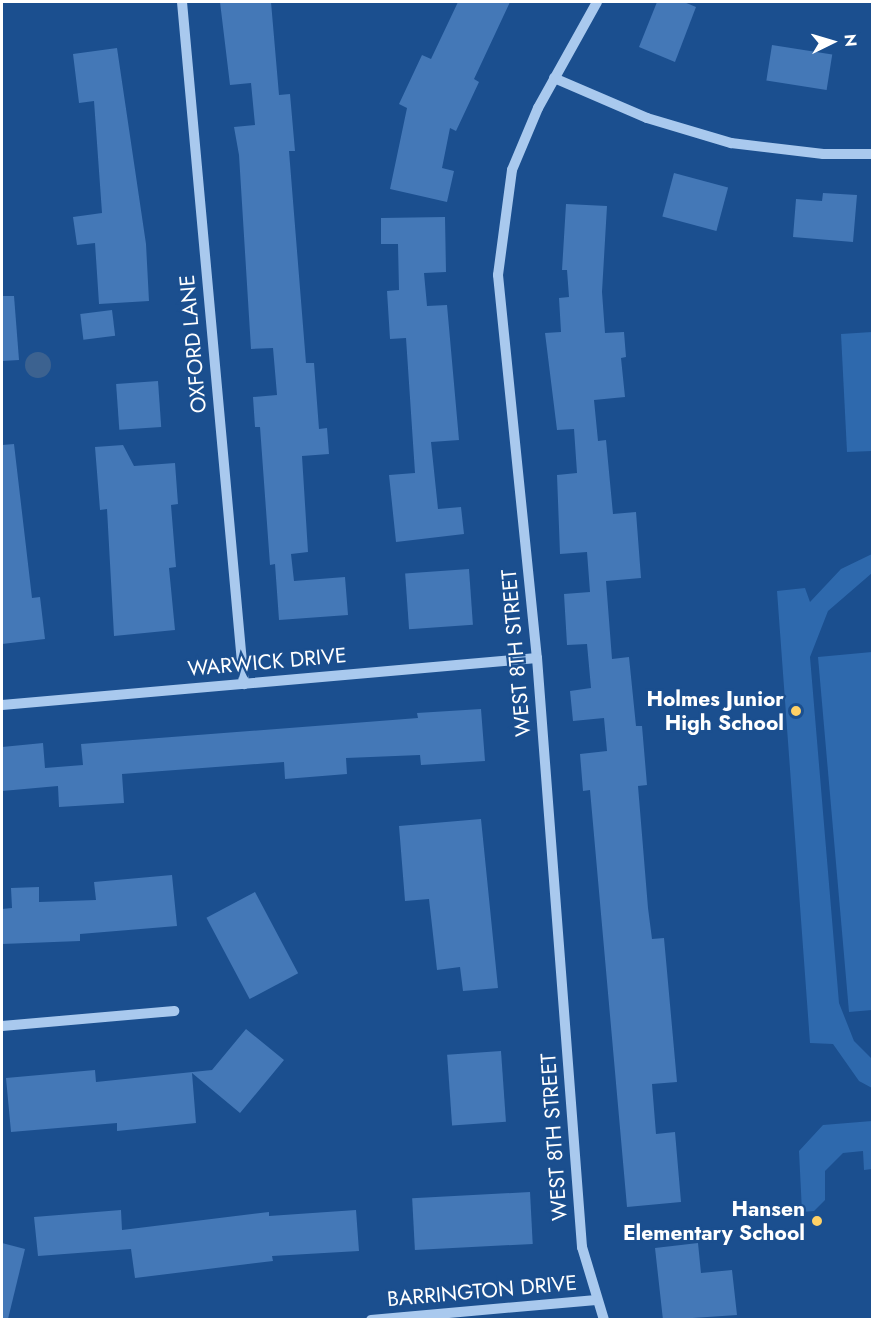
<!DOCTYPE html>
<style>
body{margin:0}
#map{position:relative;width:874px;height:1321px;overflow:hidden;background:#1b4f8f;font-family:Jost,sans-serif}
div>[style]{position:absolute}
.green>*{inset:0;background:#2e69ad}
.water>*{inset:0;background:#3c6290}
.round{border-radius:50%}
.building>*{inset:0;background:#4478b7;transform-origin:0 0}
.minor>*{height:10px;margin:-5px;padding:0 5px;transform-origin:5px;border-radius:5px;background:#a9c9ee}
.dots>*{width:16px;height:16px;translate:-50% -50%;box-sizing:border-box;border:3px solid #1b4f8f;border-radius:50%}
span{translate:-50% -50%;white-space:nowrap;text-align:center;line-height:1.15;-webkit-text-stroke:4.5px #1b4f8f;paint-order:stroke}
.street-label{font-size:21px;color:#fff}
.poi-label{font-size:21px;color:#fff;font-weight:700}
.right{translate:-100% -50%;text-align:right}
.frame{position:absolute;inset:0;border:3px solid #fff;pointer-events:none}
.north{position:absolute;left:802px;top:12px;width:60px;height:60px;-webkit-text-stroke:4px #1b4f8f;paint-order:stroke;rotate:85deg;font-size:16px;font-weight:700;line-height:24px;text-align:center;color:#fff}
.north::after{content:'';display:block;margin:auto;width:21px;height:27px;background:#fff;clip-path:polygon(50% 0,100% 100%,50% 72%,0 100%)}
</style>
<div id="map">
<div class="green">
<i style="clip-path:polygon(872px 332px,872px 451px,847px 452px,841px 334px)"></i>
<i style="clip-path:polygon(872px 554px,872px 573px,828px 611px,810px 657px,839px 1003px,854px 1041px,872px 1059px,872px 1088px,859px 1081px,833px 1044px,810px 1043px,777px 591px,805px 588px,810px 602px,841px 569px)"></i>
<i style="clip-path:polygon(872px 652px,872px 1010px,849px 1012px,818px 657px)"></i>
<i style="clip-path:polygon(872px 1121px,872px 1169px,864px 1170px,863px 1151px,843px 1153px,825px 1171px,825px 1200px,814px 1211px,802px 1212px,799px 1151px,823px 1125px)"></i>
</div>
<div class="water">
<i class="round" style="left:25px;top:352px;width:26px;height:26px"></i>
</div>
<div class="building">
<i style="clip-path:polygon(220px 2px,271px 2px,279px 95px,290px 94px,295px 151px,289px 151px,306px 363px,314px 363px,319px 429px,327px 428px,329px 454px,302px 456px,308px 552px,291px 554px,294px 581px,345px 577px,348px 615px,279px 620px,275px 564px,270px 565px,260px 427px,255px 427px,253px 397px,277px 395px,273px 348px,251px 349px,239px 155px,234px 127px,255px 125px,251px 83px,230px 85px)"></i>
<i style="clip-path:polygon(458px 2px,510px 2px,474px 79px,479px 82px,456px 131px,450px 128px,442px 168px,454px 171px,447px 202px,390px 189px,407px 108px,399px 104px,422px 55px,431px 59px)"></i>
<i style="clip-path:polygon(657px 2px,684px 2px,696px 7px,675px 62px,639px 47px)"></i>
<i style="left:772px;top:45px;width:61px;height:36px;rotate:9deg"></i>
<i style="clip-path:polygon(117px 48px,146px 244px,149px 301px,99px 304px,95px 243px,77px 245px,73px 217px,102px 213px,94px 101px,79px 103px,73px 54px)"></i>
<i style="left:674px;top:173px;width:56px;height:45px;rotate:15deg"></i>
<i style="clip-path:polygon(823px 193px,857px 195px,853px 242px,793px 237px,796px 199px,822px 201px)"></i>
<i style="clip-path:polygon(566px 204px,607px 206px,602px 292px,605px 333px,624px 332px,626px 357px,621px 358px,625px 397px,594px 400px,598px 441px,606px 440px,613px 514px,636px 512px,641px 578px,606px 581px,612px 659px,629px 657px,636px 726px,642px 726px,647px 785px,638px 786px,648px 908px,652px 939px,664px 938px,677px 1082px,652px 1084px,656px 1134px,675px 1132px,681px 1202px,627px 1207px,590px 790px,583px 791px,580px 754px,607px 751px,604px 718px,573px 721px,570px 691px,591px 688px,587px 644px,567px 645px,564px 594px,590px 592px,587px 552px,560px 554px,557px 475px,577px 473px,574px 429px,557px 430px,545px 333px,561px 332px,559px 298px,569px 297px,567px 270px,562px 270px)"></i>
<i style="clip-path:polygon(445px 217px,446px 272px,424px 273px,427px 306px,447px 305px,459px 440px,431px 442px,438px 509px,461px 507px,464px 534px,396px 542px,389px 475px,415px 473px,406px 338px,390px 339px,387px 291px,399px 290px,398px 244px,381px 244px,381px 218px)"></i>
<i style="clip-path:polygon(2px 296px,14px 296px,19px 360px,2px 361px)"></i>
<i style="left:112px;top:310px;width:26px;height:32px;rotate:83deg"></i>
<i style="left:158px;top:381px;width:46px;height:42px;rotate:86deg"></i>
<i style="clip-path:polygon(14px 444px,32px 598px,40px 597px,45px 639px,2px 644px,2px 445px)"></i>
<i style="clip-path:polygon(123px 445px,134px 466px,175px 463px,178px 504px,171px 505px,176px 567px,169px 568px,175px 630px,114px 636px,107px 509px,100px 510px,95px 447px)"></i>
<i style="left:469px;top:569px;width:56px;height:64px;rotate:86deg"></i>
<i style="clip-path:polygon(481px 709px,485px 761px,421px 765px,420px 755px,346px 758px,347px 774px,285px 779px,284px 762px,122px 774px,124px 803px,59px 807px,58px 786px,2px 791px,2px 747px,43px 743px,45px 768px,83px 765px,81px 744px,418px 718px,417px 713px)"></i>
<i style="clip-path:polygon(481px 819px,498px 988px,463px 991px,460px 967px,437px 970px,429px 899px,405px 901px,399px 826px)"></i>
<i style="clip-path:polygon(172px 875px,177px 926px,80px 934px,80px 941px,2px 944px,2px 909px,12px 908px,11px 888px,39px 887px,39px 902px,96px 900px,94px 882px)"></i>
<i style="left:255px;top:892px;width:92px;height:55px;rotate:62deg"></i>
<i style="clip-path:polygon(246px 1029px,284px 1060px,240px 1113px,192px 1073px,196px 1123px,117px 1131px,117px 1123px,11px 1132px,6px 1078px,95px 1070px,96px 1082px,212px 1070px)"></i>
<i style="left:501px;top:1051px;width:71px;height:54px;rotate:86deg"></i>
<i style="left:530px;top:1192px;width:52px;height:118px;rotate:87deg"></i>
<i style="clip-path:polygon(121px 1210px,122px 1230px,269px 1212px,269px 1216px,356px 1210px,359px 1251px,272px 1256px,273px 1261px,135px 1278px,131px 1249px,38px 1256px,34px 1217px)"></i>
<i style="clip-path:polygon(2px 1243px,25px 1249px,8px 1319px,2px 1318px)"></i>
<i style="clip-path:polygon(698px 1243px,701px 1273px,732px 1270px,737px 1315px,663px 1320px,655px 1248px)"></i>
</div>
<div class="minor">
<i style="left:182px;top:2px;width:685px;rotate:84.81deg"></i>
<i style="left:597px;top:2px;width:121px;rotate:119.1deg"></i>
<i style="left:538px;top:108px;width:67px;rotate:112.8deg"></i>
<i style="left:512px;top:170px;width:106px;rotate:97.6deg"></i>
<i style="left:498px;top:275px;width:385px;rotate:84.2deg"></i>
<i style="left:537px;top:658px;width:591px;rotate:85.63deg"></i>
<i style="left:582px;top:1247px;width:76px;rotate:73.2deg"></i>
<i style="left:554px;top:78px;width:101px;rotate:23.3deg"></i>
<i style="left:647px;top:118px;width:88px;rotate:16.6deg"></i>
<i style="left:731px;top:143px;width:93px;rotate:6.8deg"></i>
<i style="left:823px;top:154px;width:49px"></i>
<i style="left:2px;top:705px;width:537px;rotate:-5.02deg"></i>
<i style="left:2px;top:1026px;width:173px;rotate:-5deg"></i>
<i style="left:371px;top:1320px;width:226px;rotate:-5.1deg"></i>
</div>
<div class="dots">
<i style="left:796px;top:711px;background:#ffd166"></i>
<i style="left:817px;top:1221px;background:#ffd166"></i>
</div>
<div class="street-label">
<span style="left:193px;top:344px;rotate:-95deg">OXFORD LANE</span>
<span style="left:516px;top:653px;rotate:-95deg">WEST 8TH STREET</span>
<span style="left:267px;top:662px;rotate:-5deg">WARWICK DRIVE</span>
<span style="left:554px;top:1137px;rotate:-94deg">WEST 8TH STREET</span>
<span style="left:482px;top:1291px;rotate:-5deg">BARRINGTON DRIVE</span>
</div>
<div class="poi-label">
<span class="right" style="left:784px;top:711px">Holmes Junior<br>High School</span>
<span class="right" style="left:805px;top:1221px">Hansen<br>Elementary School</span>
</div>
<div class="frame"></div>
<div class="north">N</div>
</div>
